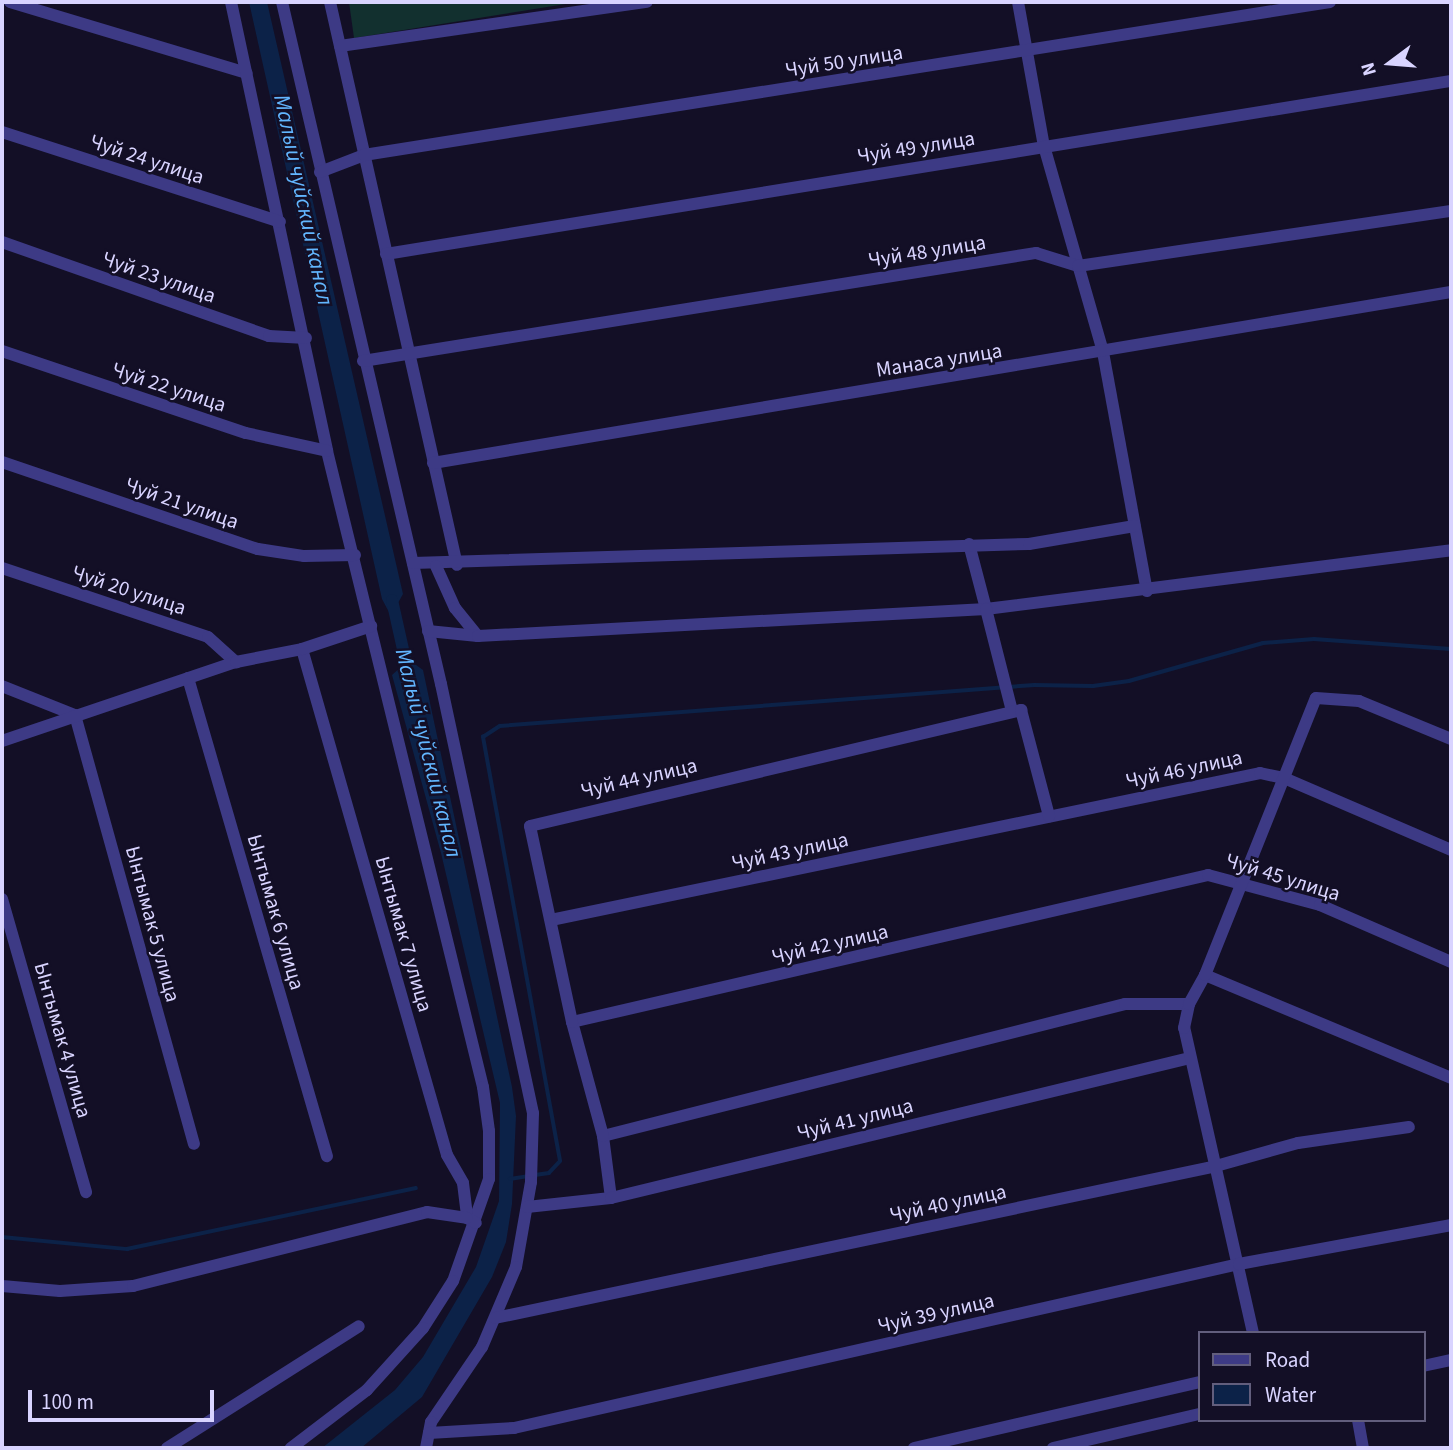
<!DOCTYPE html>
<meta charset="utf-8">
<style>
body{margin:0}
#map{position:relative;width:1453px;height:1450px;overflow:hidden;background:#130f26;font-family:"Source Sans 3",sans-serif}
div>[style]{position:absolute}
.green>*{inset:0;background:#12302f}
.water>*{inset:0;background:#0c2248}
.stream>*{height:3.5px;margin:-1.75px;padding:0 1.75px;transform-origin:1.75px;border-radius:1.75px;background:#0c2248}
.canal>*{height:12px;margin:-6px;padding:0 6px;transform-origin:6px;border-radius:6px;background:#0c2248}
.minor>*{height:12px;margin:-6px;padding:0 6px;transform-origin:6px;border-radius:6px;background:#3d3a85}
span{translate:-50% -50%;white-space:nowrap;text-align:center;line-height:1.15;-webkit-text-stroke:5px #130f26;paint-order:stroke}
.street-label{font-size:21px;color:#d9d4ff}
.water-label{font-size:23px;color:#62b6ff;font-style:italic}
.frame{position:absolute;inset:0;border:4px solid #d9d4ff;pointer-events:none}
.legend{position:absolute;left:1198px;top:1331px;width:228px;height:91px;box-sizing:border-box;background:#130f26;border:2px solid #625e7d;margin:0;padding:9px 12px;list-style:none;font-size:21px;color:#d9d4ff}
.legend li{display:flex;align-items:center;gap:14px;height:35px}
.legend b{width:35px;border:2px solid #625e7d}
.north{position:absolute;left:1355px;top:28px;width:70px;height:70px;-webkit-text-stroke:5px #130f26;paint-order:stroke;rotate:254deg;font-size:19px;font-weight:700;line-height:28px;text-align:center;color:#d9d4ff}
.north::after{content:'';display:block;margin:auto;width:24px;height:32px;background:#d9d4ff;clip-path:polygon(50% 0,100% 100%,50% 72%,0 100%)}
.scale{position:absolute;left:28px;top:1390px;width:186px;height:32px;box-sizing:border-box;border:4px solid #d9d4ff;border-top:0;padding-left:9px;font-size:21px;line-height:24px;white-space:nowrap;color:#d9d4ff;-webkit-text-stroke:5px #130f26;paint-order:stroke}
</style>
<div id="map">
<div class="green">
<i style="clip-path:polygon(349px 2px,578px 2px,354px 38px)"></i>
</div>
<div class="water">
<i style="clip-path:polygon(249px 2px,267px 2px,403px 594px,398px 603px,399px 614px,391px 616px,382px 599px)"></i>
<i style="clip-path:polygon(405px 641px,412px 662px,423px 670px,512px 1087px,516px 1116px,512px 1204px,506px 1242px,492px 1277px,422px 1397px,361px 1448px,322px 1448px,395px 1390px,423px 1357px,476px 1267px,499px 1201px,500px 1103px,441px 853px,392px 675px,402px 666px,397px 643px)"></i>
</div>
<div class="stream">
<i style="left:535px;top:1175px;width:14px;rotate:-8deg"></i>
<i style="left:549px;top:1173px;width:16px;rotate:-47deg"></i>
<i style="left:560px;top:1161px;width:431px;rotate:-100.3deg"></i>
<i style="left:483px;top:737px;width:20px;rotate:-33deg"></i>
<i style="left:500px;top:726px;width:536px;rotate:-4.39deg"></i>
<i style="left:1034px;top:685px;width:59px;rotate:1deg"></i>
<i style="left:1093px;top:686px;width:36px;rotate:-8deg"></i>
<i style="left:1129px;top:681px;width:139px;rotate:-15.8deg"></i>
<i style="left:1263px;top:643px;width:51px;rotate:-4.5deg"></i>
<i style="left:1314px;top:639px;width:137px;rotate:4.2deg"></i>
<i style="left:510px;top:1179px;width:18px;rotate:-9deg"></i>
<i style="left:2px;top:1237px;width:126px;rotate:5.5deg"></i>
<i style="left:127px;top:1249px;width:295px;rotate:-11.9deg"></i>
</div>
<div class="canal">
<i style="left:392px;top:600px;width:59px;rotate:77.4deg"></i>
</div>
<div class="minor">
<i style="left:10px;top:2px;width:247px;rotate:16.7deg"></i>
<i style="left:231px;top:2px;width:459px;rotate:77.9deg"></i>
<i style="left:327px;top:451px;width:655px;rotate:76.22deg"></i>
<i style="left:483px;top:1087px;width:44px;rotate:82.2deg"></i>
<i style="left:489px;top:1131px;width:48px;rotate:90deg"></i>
<i style="left:489px;top:1179px;width:108px;rotate:109.4deg"></i>
<i style="left:453px;top:1281px;width:56px;rotate:122.6deg"></i>
<i style="left:423px;top:1328px;width:84px;rotate:132.1deg"></i>
<i style="left:367px;top:1390px;width:96px;rotate:142.7deg"></i>
<i style="left:282px;top:2px;width:700px;rotate:76.88deg"></i>
<i style="left:441px;top:684px;width:439px;rotate:77.9deg"></i>
<i style="left:533px;top:1113px;width:69px;rotate:91.7deg"></i>
<i style="left:531px;top:1182px;width:86px;rotate:100deg"></i>
<i style="left:516px;top:1267px;width:87px;rotate:113deg"></i>
<i style="left:482px;top:1347px;width:91px;rotate:124.2deg"></i>
<i style="left:431px;top:1422px;width:26px;rotate:101deg"></i>
<i style="left:330px;top:2px;width:577px;rotate:77.29deg"></i>
<i style="left:1018px;top:2px;width:146px;rotate:79.8deg"></i>
<i style="left:1044px;top:146px;width:214px;rotate:74deg"></i>
<i style="left:1103px;top:352px;width:243px;rotate:79.6deg"></i>
<i style="left:340px;top:46px;width:310px;rotate:-8.2deg"></i>
<i style="left:2px;top:132px;width:292px;rotate:17.9deg"></i>
<i style="left:320px;top:172px;width:47px;rotate:-21.1deg"></i>
<i style="left:364px;top:155px;width:978px;rotate:-9deg"></i>
<i style="left:2px;top:242px;width:283px;rotate:19.4deg"></i>
<i style="left:269px;top:336px;width:37px;rotate:3deg"></i>
<i style="left:386px;top:254px;width:1079px;rotate:-9.23deg"></i>
<i style="left:2px;top:351px;width:257px;rotate:18.6deg"></i>
<i style="left:246px;top:433px;width:83px;rotate:12.5deg"></i>
<i style="left:363px;top:361px;width:682px;rotate:-9.12deg"></i>
<i style="left:1036px;top:253px;width:44px;rotate:17.2deg"></i>
<i style="left:1078px;top:266px;width:377px;rotate:-8.4deg"></i>
<i style="left:2px;top:462px;width:270px;rotate:18.8deg"></i>
<i style="left:258px;top:549px;width:47px;rotate:8.7deg"></i>
<i style="left:304px;top:556px;width:51px;rotate:-1.1deg"></i>
<i style="left:433px;top:463px;width:1032px;rotate:-9.54deg"></i>
<i style="left:969px;top:544px;width:67px;rotate:75.3deg"></i>
<i style="left:986px;top:609px;width:469px;rotate:-7.2deg"></i>
<i style="left:413px;top:563px;width:616px;rotate:-1.77deg"></i>
<i style="left:1029px;top:544px;width:107px;rotate:-9.7deg"></i>
<i style="left:436px;top:566px;width:46px;rotate:65.7deg"></i>
<i style="left:455px;top:608px;width:36px;rotate:51deg"></i>
<i style="left:2px;top:568px;width:217px;rotate:18.5deg"></i>
<i style="left:208px;top:637px;width:38px;rotate:42deg"></i>
<i style="left:428px;top:631px;width:50px;rotate:5.7deg"></i>
<i style="left:478px;top:636px;width:509px;rotate:-3.04deg"></i>
<i style="left:986px;top:609px;width:105px;rotate:75.7deg"></i>
<i style="left:302px;top:649px;width:526px;rotate:74.01deg"></i>
<i style="left:447px;top:1155px;width:32px;rotate:60deg"></i>
<i style="left:463px;top:1183px;width:35px;rotate:83deg"></i>
<i style="left:467px;top:1218px;width:10px;rotate:29deg"></i>
<i style="left:188px;top:678px;width:498px;rotate:73.8deg"></i>
<i style="left:2px;top:686px;width:79px;rotate:21.7deg"></i>
<i style="left:75px;top:715px;width:445px;rotate:74.5deg"></i>
<i style="left:2px;top:741px;width:247px;rotate:-18.7deg"></i>
<i style="left:236px;top:662px;width:67px;rotate:-11.1deg"></i>
<i style="left:302px;top:649px;width:73px;rotate:-18.4deg"></i>
<i style="left:2px;top:899px;width:305px;rotate:74deg"></i>
<i style="left:551px;top:920px;width:724px;rotate:-11.71deg"></i>
<i style="left:1260px;top:773px;width:25px;rotate:12deg"></i>
<i style="left:1284px;top:778px;width:182px;rotate:23.3deg"></i>
<i style="left:1205px;top:975px;width:267px;rotate:22.7deg"></i>
<i style="left:572px;top:1022px;width:653px;rotate:-13.01deg"></i>
<i style="left:1208px;top:875px;width:116px;rotate:15deg"></i>
<i style="left:1320px;top:905px;width:143px;rotate:23.5deg"></i>
<i style="left:603px;top:1136px;width:538px;rotate:-14.19deg"></i>
<i style="left:1125px;top:1004px;width:64px"></i>
<i style="left:611px;top:1198px;width:63px;rotate:-97.4deg"></i>
<i style="left:603px;top:1136px;width:118px;rotate:-105.2deg"></i>
<i style="left:572px;top:1022px;width:200px;rotate:-102.1deg"></i>
<i style="left:530px;top:826px;width:505px;rotate:-13.29deg"></i>
<i style="left:1021px;top:710px;width:110px;rotate:75.2deg"></i>
<i style="left:527px;top:1207px;width:84px;rotate:-6.1deg"></i>
<i style="left:611px;top:1198px;width:596px;rotate:-13.59deg"></i>
<i style="left:2px;top:1286px;width:58px;rotate:4.9deg"></i>
<i style="left:60px;top:1291px;width:73px;rotate:-3.9deg"></i>
<i style="left:133px;top:1286px;width:303px;rotate:-14.1deg"></i>
<i style="left:427px;top:1212px;width:40px;rotate:8.5deg"></i>
<i style="left:495px;top:1318px;width:737px;rotate:-11.9deg"></i>
<i style="left:1216px;top:1166px;width:85px;rotate:-15.7deg"></i>
<i style="left:1298px;top:1143px;width:112px;rotate:-8.2deg"></i>
<i style="left:1253px;top:1333px;width:313px;rotate:-102.7deg"></i>
<i style="left:1184px;top:1028px;width:25px;rotate:-78deg"></i>
<i style="left:1189px;top:1004px;width:33px;rotate:-61deg"></i>
<i style="left:1205px;top:975px;width:298px;rotate:-68.2deg"></i>
<i style="left:1316px;top:698px;width:43px;rotate:4deg"></i>
<i style="left:1359px;top:701px;width:100px;rotate:22.4deg"></i>
<i style="left:1423px;top:1366px;width:29px;rotate:-12deg"></i>
<i style="left:1358px;top:1420px;width:28px;rotate:80deg"></i>
<i style="left:429px;top:1433px;width:85px;rotate:-3.4deg"></i>
<i style="left:514px;top:1428px;width:743px;rotate:-12.75deg"></i>
<i style="left:1239px;top:1264px;width:216px;rotate:-10.4deg"></i>
<i style="left:167px;top:1448px;width:227px;rotate:-32.4deg"></i>
<i style="left:914px;top:1448px;width:293px;rotate:-13deg"></i>
<i style="left:1053px;top:1448px;width:150px;rotate:-13.1deg"></i>
</div>
<div class="street-label">
<span style="left:844px;top:61px;rotate:-9deg">Чуй 50 улица</span>
<span style="left:916px;top:147px;rotate:-9deg">Чуй 49 улица</span>
<span style="left:147px;top:159px;rotate:18deg">Чуй 24 улица</span>
<span style="left:927px;top:251px;rotate:-9deg">Чуй 48 улица</span>
<span style="left:159px;top:277px;rotate:19deg">Чуй 23 улица</span>
<span style="left:939px;top:360px;rotate:-9deg">Манаса улица</span>
<span style="left:169px;top:387px;rotate:18deg">Чуй 22 улица</span>
<span style="left:182px;top:503px;rotate:19deg">Чуй 21 улица</span>
<span style="left:129px;top:590px;rotate:18deg">Чуй 20 улица</span>
<span style="left:1184px;top:769px;rotate:-12deg">Чуй 46 улица</span>
<span style="left:639px;top:778px;rotate:-13deg">Чуй 44 улица</span>
<span style="left:790px;top:851px;rotate:-12deg">Чуй 43 улица</span>
<span style="left:1283px;top:877px;rotate:17deg">Чуй 45 улица</span>
<span style="left:276px;top:912px;rotate:74deg">Ынтымак 6 улица</span>
<span style="left:153px;top:924px;rotate:75deg">Ынтымак 5 улица</span>
<span style="left:404px;top:934px;rotate:74deg">Ынтымак 7 улица</span>
<span style="left:830px;top:944px;rotate:-13deg">Чуй 42 улица</span>
<span style="left:63px;top:1040px;rotate:74deg">Ынтымак 4 улица</span>
<span style="left:855px;top:1119px;rotate:-14deg">Чуй 41 улица</span>
<span style="left:948px;top:1203px;rotate:-12deg">Чуй 40 улица</span>
<span style="left:936px;top:1313px;rotate:-13deg">Чуй 39 улица</span>
</div>
<div class="water-label">
<span style="left:303px;top:200px;rotate:78deg">Малый чуйский канал</span>
<span style="left:428px;top:753px;rotate:76deg">Малый чуйский канал</span>
</div>
<div class="frame"></div>
<ul class="legend">
<li><b style="height:9px;background:#3d3a85"></b>Road</li>
<li><b style="height:19px;background:#0c2248"></b>Water</li>
</ul>
<div class="north">N</div>
<div class="scale">100 m</div>
</div>
